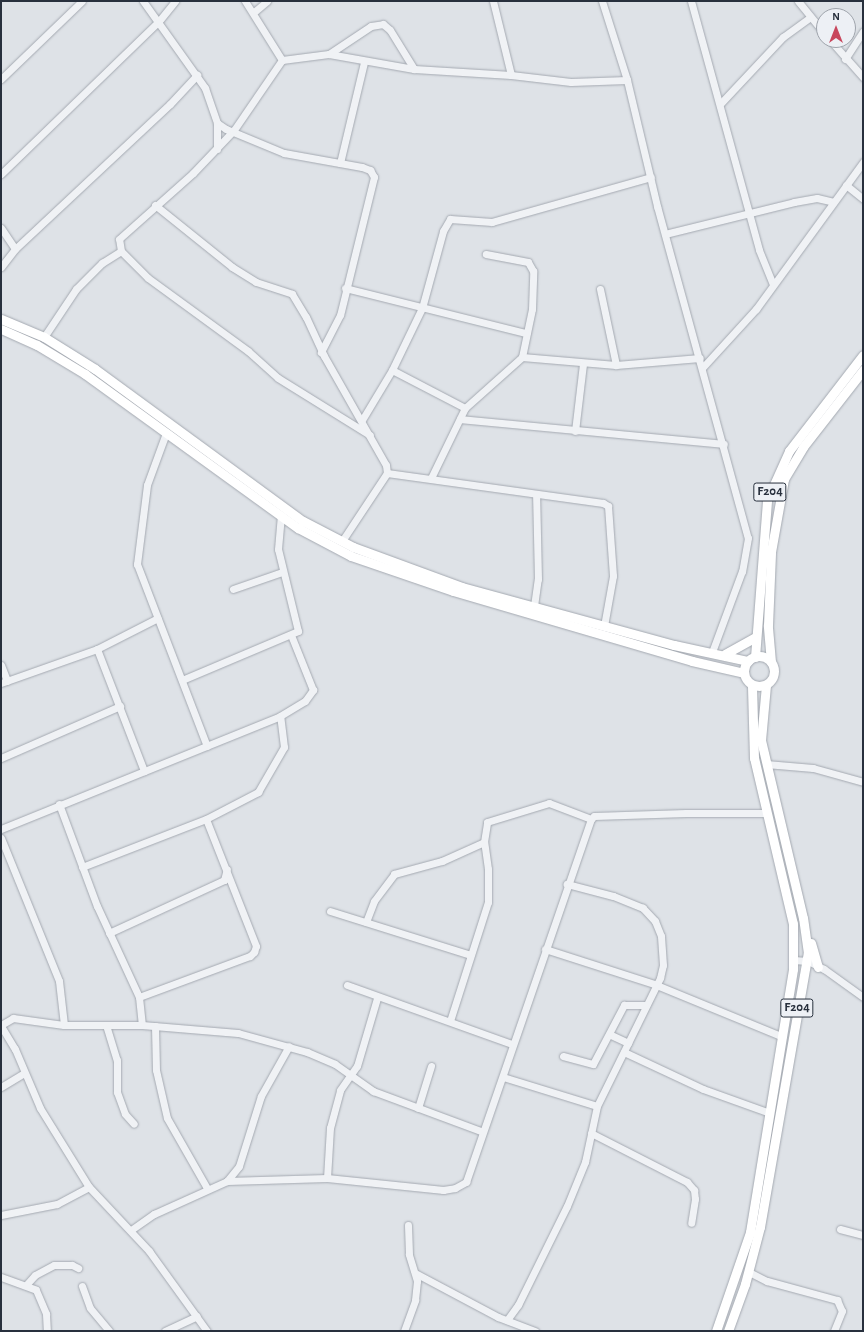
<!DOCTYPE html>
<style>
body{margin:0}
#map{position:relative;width:864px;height:1332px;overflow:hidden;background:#dee2e7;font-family:"Alegreya Sans",sans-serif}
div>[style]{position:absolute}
.roads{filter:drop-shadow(0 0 1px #a4a9b1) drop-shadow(0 0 1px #a4a9b1)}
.minor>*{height:7px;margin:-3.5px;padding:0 3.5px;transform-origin:3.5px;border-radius:3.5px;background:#f0f2f5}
.major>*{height:9px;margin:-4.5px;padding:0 4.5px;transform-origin:4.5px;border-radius:4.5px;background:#fff}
.major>.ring{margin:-4.5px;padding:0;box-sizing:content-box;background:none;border:9px solid #fff;border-radius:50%}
span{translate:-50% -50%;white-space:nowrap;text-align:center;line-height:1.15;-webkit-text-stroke:4px #edf0f5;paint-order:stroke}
.shield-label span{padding:1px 3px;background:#edf0f5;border:1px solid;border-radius:3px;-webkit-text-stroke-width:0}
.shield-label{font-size:13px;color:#28303d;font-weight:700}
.frame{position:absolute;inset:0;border:2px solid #28303d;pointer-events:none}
.north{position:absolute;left:816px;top:8px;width:40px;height:40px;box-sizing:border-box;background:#edf0f5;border:1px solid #9ea3ab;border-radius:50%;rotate:0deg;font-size:11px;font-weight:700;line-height:16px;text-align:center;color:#28303d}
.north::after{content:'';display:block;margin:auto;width:14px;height:18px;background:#c8475d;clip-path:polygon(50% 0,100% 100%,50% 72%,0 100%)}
</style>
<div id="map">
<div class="roads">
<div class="minor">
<i style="left:143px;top:1px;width:107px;rotate:54.5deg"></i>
<i style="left:205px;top:88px;width:37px;rotate:71deg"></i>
<i style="left:217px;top:123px;width:26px;rotate:90deg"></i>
<i style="left:245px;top:1px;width:70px;rotate:57.9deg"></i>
<i style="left:282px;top:60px;width:47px;rotate:-7.3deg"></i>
<i style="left:329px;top:54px;width:86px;rotate:10deg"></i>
<i style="left:414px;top:69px;width:97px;rotate:3.5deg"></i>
<i style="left:511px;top:75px;width:60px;rotate:6.7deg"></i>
<i style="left:571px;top:82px;width:56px;rotate:-2deg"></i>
<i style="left:493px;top:1px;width:76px;rotate:76.3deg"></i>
<i style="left:602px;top:1px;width:83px;rotate:72.4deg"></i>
<i style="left:627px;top:80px;width:130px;rotate:76.6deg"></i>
<i style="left:657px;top:206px;width:344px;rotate:74.7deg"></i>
<i style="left:748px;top:538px;width:34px;rotate:100deg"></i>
<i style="left:742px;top:571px;width:86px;rotate:110.3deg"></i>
<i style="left:691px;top:1px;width:258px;rotate:74.7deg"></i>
<i style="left:759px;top:250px;width:37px;rotate:68deg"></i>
<i style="left:798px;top:1px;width:41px;rotate:50.9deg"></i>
<i style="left:254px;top:12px;width:17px;rotate:-40deg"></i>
<i style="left:830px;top:40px;width:50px;rotate:48.3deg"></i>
<i style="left:329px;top:54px;width:50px;rotate:-33.7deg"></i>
<i style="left:371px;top:26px;width:12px;rotate:-9deg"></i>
<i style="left:383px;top:24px;width:9px;rotate:41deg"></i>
<i style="left:390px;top:30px;width:46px;rotate:58.4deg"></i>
<i style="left:845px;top:59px;width:33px;rotate:-57deg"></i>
<i style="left:1px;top:79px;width:112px;rotate:-43.9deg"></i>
<i style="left:720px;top:104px;width:92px;rotate:-46.8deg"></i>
<i style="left:783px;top:37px;width:34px;rotate:-36deg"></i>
<i style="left:217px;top:123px;width:11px;rotate:34deg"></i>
<i style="left:226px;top:129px;width:63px;rotate:22.5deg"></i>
<i style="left:284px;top:153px;width:79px;rotate:10.2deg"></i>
<i style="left:362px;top:167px;width:9px;rotate:21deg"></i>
<i style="left:370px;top:170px;width:8px;rotate:60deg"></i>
<i style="left:374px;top:177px;width:142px;rotate:103.8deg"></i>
<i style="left:340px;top:315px;width:42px;rotate:117.2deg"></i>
<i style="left:340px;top:163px;width:104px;rotate:-76.6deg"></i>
<i style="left:1px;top:174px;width:220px;rotate:-44.1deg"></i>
<i style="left:159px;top:21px;width:26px;rotate:-51deg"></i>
<i style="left:846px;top:185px;width:22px;rotate:39deg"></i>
<i style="left:155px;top:205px;width:99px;rotate:38.8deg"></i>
<i style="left:232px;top:267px;width:28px;rotate:32deg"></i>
<i style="left:256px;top:282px;width:38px;rotate:18deg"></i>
<i style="left:292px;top:294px;width:27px;rotate:59deg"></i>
<i style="left:306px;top:317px;width:43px;rotate:65.2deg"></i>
<i style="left:324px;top:356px;width:125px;rotate:60.4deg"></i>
<i style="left:386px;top:465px;width:8px;rotate:83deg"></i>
<i style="left:387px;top:473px;width:82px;rotate:123.5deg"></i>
<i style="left:1px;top:228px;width:25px;rotate:56deg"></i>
<i style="left:665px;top:234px;width:133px;rotate:-13.9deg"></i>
<i style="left:794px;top:202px;width:23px;rotate:-10deg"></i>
<i style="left:817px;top:198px;width:17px;rotate:13deg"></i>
<i style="left:121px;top:251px;width:38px;rotate:45deg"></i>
<i style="left:148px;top:278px;width:124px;rotate:36.1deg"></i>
<i style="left:248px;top:351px;width:40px;rotate:42deg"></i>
<i style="left:278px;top:378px;width:108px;rotate:31.8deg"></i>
<i style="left:1px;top:267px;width:23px;rotate:-52deg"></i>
<i style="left:15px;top:249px;width:212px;rotate:-43.1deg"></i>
<i style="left:170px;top:104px;width:40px;rotate:-47deg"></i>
<i style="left:345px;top:288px;width:187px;rotate:14deg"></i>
<i style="left:600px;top:289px;width:78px;rotate:78.1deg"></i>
<i style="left:44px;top:337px;width:58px;rotate:-56.3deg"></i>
<i style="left:76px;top:289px;width:37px;rotate:-45deg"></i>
<i style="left:102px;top:263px;width:22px;rotate:-32deg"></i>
<i style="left:121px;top:251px;width:12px;rotate:-99deg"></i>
<i style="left:119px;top:239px;width:99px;rotate:-41.7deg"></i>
<i style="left:193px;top:173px;width:59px;rotate:-46.4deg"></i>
<i style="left:234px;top:130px;width:85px;rotate:-55.6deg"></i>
<i style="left:522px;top:357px;width:94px;rotate:4.9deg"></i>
<i style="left:616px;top:365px;width:84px;rotate:-4.8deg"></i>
<i style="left:703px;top:367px;width:79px;rotate:-47.6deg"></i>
<i style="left:756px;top:309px;width:182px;rotate:-53.9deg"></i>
<i style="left:465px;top:408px;width:82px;rotate:-152.5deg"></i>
<i style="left:392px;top:370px;width:69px;rotate:-64.2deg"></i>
<i style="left:422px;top:308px;width:80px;rotate:-74.7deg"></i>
<i style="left:443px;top:231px;width:14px;rotate:-60deg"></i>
<i style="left:450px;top:219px;width:42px;rotate:4.1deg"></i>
<i style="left:492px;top:222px;width:165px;rotate:-15.8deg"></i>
<i style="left:460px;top:419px;width:265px;rotate:5.4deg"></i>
<i style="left:362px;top:420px;width:58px;rotate:-59deg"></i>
<i style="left:575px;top:431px;width:67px;rotate:-83.2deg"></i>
<i style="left:166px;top:433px;width:55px;rotate:110.1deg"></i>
<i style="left:147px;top:485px;width:80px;rotate:97.2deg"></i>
<i style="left:137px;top:564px;width:195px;rotate:69deg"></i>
<i style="left:387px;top:473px;width:218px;rotate:7.9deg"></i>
<i style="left:603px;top:503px;width:6px;rotate:31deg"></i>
<i style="left:608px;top:506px;width:70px;rotate:85.9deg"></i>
<i style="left:613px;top:576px;width:51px;rotate:100.2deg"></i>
<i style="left:431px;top:478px;width:78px;rotate:-64.1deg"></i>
<i style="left:465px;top:408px;width:76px;rotate:-41.8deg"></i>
<i style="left:522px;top:357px;width:49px;rotate:-78.2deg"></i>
<i style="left:532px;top:309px;width:38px;rotate:-88deg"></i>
<i style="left:533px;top:271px;width:10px;rotate:-119deg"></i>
<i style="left:528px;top:262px;width:43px;rotate:-169.2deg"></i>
<i style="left:233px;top:589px;width:52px;rotate:-19.1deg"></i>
<i style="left:534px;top:606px;width:27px;rotate:-82deg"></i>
<i style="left:538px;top:579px;width:85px;rotate:-91.3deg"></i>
<i style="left:97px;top:649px;width:131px;rotate:68.9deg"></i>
<i style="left:1px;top:665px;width:17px;rotate:69deg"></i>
<i style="left:182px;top:680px;width:126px;rotate:-22.9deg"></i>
<i style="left:298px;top:631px;width:84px;rotate:-103.7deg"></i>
<i style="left:278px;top:549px;width:34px;rotate:-85deg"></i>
<i style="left:1px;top:683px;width:102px;rotate:-19.5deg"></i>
<i style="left:97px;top:649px;width:68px;rotate:-26.9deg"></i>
<i style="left:1px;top:758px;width:130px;rotate:-23.6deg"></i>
<i style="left:766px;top:764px;width:47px;rotate:4.9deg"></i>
<i style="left:813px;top:768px;width:52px;rotate:15.6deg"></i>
<i style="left:59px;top:804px;width:109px;rotate:69.6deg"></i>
<i style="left:97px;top:906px;width:100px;rotate:65.2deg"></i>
<i style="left:139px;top:997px;width:28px;rotate:84deg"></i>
<i style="left:1px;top:829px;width:301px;rotate:-22deg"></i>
<i style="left:280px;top:716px;width:29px;rotate:-31deg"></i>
<i style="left:305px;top:701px;width:14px;rotate:-54deg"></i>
<i style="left:313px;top:690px;width:59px;rotate:-111.8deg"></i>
<i style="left:1px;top:838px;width:154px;rotate:67.9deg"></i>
<i style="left:59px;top:981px;width:44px;rotate:83.5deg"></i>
<i style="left:82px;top:867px;width:133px;rotate:-21.2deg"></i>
<i style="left:206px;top:819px;width:59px;rotate:-27.4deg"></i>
<i style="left:258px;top:792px;width:52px;rotate:-60deg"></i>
<i style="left:284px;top:747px;width:31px;rotate:-97deg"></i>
<i style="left:330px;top:911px;width:147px;rotate:17.4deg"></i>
<i style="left:366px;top:922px;width:22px;rotate:-69deg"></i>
<i style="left:374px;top:901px;width:34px;rotate:-53deg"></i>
<i style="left:394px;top:874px;width:50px;rotate:-15.2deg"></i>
<i style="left:442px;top:861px;width:46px;rotate:-24.3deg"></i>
<i style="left:109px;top:933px;width:127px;rotate:-24.7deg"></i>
<i style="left:224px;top:880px;width:11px;rotate:-75deg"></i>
<i style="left:545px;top:949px;width:114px;rotate:17.8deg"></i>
<i style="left:654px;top:984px;width:139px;rotate:22.3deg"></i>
<i style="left:793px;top:960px;width:15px;rotate:4deg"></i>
<i style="left:808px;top:961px;width:18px;rotate:27deg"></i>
<i style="left:824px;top:969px;width:48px;rotate:35.7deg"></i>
<i style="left:347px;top:985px;width:175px;rotate:19.7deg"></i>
<i style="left:139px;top:997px;width:118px;rotate:-20.3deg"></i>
<i style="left:250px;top:956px;width:6px;rotate:-45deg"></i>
<i style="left:254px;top:952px;width:6px;rotate:-72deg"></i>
<i style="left:256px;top:946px;width:136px;rotate:-111.5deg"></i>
<i style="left:450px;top:1021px;width:125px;rotate:-72.3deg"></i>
<i style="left:488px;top:902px;width:33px;rotate:-90deg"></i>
<i style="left:488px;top:869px;width:27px;rotate:-98deg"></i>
<i style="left:484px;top:842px;width:20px;rotate:-81deg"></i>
<i style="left:487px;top:822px;width:65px;rotate:-17deg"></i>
<i style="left:549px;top:803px;width:45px;rotate:20.9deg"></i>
<i style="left:1px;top:1025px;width:14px;rotate:-30deg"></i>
<i style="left:13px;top:1018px;width:51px;rotate:7.8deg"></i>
<i style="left:64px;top:1025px;width:78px"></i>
<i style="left:142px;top:1025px;width:96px;rotate:4.8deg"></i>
<i style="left:238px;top:1033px;width:72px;rotate:15.4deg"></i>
<i style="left:307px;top:1052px;width:30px;rotate:23deg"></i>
<i style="left:335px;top:1064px;width:47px;rotate:35.4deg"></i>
<i style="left:373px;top:1091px;width:117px;rotate:20.4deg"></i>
<i style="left:106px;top:1025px;width:37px;rotate:73deg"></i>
<i style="left:117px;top:1060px;width:32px;rotate:90deg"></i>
<i style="left:117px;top:1092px;width:23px;rotate:70deg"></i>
<i style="left:125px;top:1114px;width:13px;rotate:48deg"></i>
<i style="left:1px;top:1026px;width:27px;rotate:59deg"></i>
<i style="left:15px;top:1049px;width:64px;rotate:67deg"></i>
<i style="left:40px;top:1108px;width:93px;rotate:58.2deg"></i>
<i style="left:89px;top:1187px;width:88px;rotate:46.8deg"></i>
<i style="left:149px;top:1251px;width:99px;rotate:54.1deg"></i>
<i style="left:155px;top:1026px;width:44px;rotate:88.7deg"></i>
<i style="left:156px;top:1070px;width:49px;rotate:77.1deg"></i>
<i style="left:167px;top:1118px;width:81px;rotate:60.3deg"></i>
<i style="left:611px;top:1035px;width:19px;rotate:25deg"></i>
<i style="left:624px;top:1052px;width:87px;rotate:25.1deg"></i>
<i style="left:703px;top:1089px;width:71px;rotate:19.7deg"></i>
<i style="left:563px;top:1056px;width:31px;rotate:15deg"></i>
<i style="left:593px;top:1064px;width:67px;rotate:-62.3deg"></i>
<i style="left:624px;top:1005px;width:21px"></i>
<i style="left:503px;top:1077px;width:98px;rotate:17.1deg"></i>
<i style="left:1px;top:1087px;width:27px;rotate:-31deg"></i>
<i style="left:418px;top:1108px;width:44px;rotate:-72.8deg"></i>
<i style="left:591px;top:1133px;width:108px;rotate:27deg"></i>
<i style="left:687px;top:1182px;width:11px;rotate:49deg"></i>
<i style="left:694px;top:1190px;width:9px;rotate:84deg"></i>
<i style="left:695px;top:1199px;width:24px;rotate:99deg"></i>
<i style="left:327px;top:1178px;width:50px;rotate:-86.6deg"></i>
<i style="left:330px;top:1128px;width:39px;rotate:-75deg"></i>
<i style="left:340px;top:1090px;width:29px;rotate:-55deg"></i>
<i style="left:357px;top:1066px;width:71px;rotate:-73.6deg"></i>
<i style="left:227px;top:1181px;width:19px;rotate:-51deg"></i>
<i style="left:239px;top:1166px;width:73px;rotate:-72.6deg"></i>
<i style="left:261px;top:1096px;width:57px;rotate:-60.8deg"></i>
<i style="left:1px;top:1215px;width:57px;rotate:-11.1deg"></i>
<i style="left:57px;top:1204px;width:36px;rotate:-28deg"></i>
<i style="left:840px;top:1229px;width:24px;rotate:15deg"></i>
<i style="left:131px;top:1230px;width:28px;rotate:-35deg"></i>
<i style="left:154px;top:1214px;width:80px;rotate:-24.3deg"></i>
<i style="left:227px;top:1181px;width:100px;rotate:-1.7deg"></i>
<i style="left:327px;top:1178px;width:117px;rotate:5.9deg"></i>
<i style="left:443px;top:1190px;width:12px;rotate:-9deg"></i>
<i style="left:455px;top:1188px;width:13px;rotate:-29deg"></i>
<i style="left:466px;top:1182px;width:384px;rotate:-71deg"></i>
<i style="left:591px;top:819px;width:4px;rotate:-45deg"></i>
<i style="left:594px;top:816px;width:92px;rotate:-1.9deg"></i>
<i style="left:686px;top:813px;width:81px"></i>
<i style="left:749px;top:1272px;width:20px;rotate:27deg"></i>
<i style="left:767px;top:1281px;width:73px;rotate:15.2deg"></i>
<i style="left:837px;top:1300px;width:12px;rotate:66deg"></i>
<i style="left:842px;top:1311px;width:22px;rotate:112deg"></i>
<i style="left:417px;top:1274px;width:92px;rotate:28deg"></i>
<i style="left:498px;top:1317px;width:40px;rotate:21deg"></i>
<i style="left:1px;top:1277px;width:37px;rotate:20deg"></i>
<i style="left:36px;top:1290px;width:26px;rotate:67deg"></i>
<i style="left:46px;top:1314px;width:17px;rotate:87deg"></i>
<i style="left:26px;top:1285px;width:13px;rotate:-48deg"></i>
<i style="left:35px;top:1275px;width:21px;rotate:-28deg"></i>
<i style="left:54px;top:1265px;width:18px"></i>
<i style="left:72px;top:1265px;width:7px;rotate:27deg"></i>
<i style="left:82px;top:1286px;width:23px;rotate:70deg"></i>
<i style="left:90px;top:1308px;width:30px;rotate:50deg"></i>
<i style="left:507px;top:1320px;width:19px;rotate:-54deg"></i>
<i style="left:518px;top:1305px;width:110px;rotate:-63.7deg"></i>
<i style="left:567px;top:1206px;width:48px;rotate:-67.8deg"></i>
<i style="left:585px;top:1162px;width:57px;rotate:-77.9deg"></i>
<i style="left:597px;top:1106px;width:143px;rotate:-63.8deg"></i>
<i style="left:660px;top:978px;width:13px;rotate:-77deg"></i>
<i style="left:663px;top:965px;width:29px;rotate:-94deg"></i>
<i style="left:661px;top:936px;width:16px;rotate:-112deg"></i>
<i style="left:655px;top:921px;width:18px;rotate:-133deg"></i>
<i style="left:643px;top:908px;width:32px;rotate:-158deg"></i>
<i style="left:613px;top:896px;width:48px;rotate:-165.4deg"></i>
<i style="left:165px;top:1331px;width:35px;rotate:-25deg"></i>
<i style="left:404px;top:1331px;width:33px;rotate:-70deg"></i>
<i style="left:415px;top:1300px;width:19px;rotate:-84deg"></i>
<i style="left:417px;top:1281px;width:28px;rotate:-107deg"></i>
<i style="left:409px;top:1254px;width:29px;rotate:-92deg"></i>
</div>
<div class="major">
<i style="left:1px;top:319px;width:47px;rotate:22.7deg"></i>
<i style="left:44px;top:337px;width:60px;rotate:32.1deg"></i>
<i style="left:95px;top:369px;width:258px;rotate:36.2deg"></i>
<i style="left:303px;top:521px;width:56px;rotate:27.5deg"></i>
<i style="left:353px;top:547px;width:116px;rotate:20.2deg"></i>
<i style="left:462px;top:587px;width:220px;rotate:15.3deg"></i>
<i style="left:674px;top:645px;width:76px;rotate:12.2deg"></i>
<i style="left:1px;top:329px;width:39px;rotate:24deg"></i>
<i style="left:37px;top:345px;width:56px;rotate:31.1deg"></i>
<i style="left:85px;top:374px;width:263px;rotate:35.9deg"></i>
<i style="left:298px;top:528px;width:60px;rotate:27.8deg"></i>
<i style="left:351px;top:556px;width:108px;rotate:18.9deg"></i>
<i style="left:453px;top:591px;width:249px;rotate:16.3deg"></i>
<i style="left:692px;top:661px;width:53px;rotate:13deg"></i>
<i style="left:725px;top:654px;width:35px;rotate:-29deg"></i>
<i class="ring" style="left:744px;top:656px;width:21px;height:21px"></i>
<i style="left:755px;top:657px;width:157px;rotate:-85.6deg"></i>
<i style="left:767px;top:500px;width:54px;rotate:-65.8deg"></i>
<i style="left:789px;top:451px;width:121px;rotate:-52.4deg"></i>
<i style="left:771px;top:662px;width:37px;rotate:-95deg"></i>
<i style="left:768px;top:625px;width:73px;rotate:-87.6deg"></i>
<i style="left:771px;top:552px;width:74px;rotate:-79.9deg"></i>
<i style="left:784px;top:479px;width:37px;rotate:-59deg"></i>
<i style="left:803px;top:447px;width:98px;rotate:-52.1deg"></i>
<i style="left:811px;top:943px;width:25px;rotate:74deg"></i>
<i style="left:716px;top:1331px;width:105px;rotate:-71deg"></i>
<i style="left:750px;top:1232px;width:266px;rotate:-80.7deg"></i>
<i style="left:793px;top:969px;width:45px;rotate:-90deg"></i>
<i style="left:793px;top:924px;width:171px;rotate:-103.2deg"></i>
<i style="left:754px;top:758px;width:73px;rotate:-91.6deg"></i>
<i style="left:728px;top:1331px;width:50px;rotate:-70.1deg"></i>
<i style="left:745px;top:1284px;width:59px;rotate:-75.3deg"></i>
<i style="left:760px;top:1227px;width:278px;rotate:-80.1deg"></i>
<i style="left:808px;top:953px;width:35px;rotate:-98deg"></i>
<i style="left:803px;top:918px;width:183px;rotate:-103.3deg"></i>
<i style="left:761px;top:740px;width:55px;rotate:-84.8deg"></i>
</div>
</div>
<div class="shield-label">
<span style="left:770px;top:492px">F204</span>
<span style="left:797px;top:1008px">F204</span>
</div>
<div class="frame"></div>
<div class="north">N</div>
</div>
